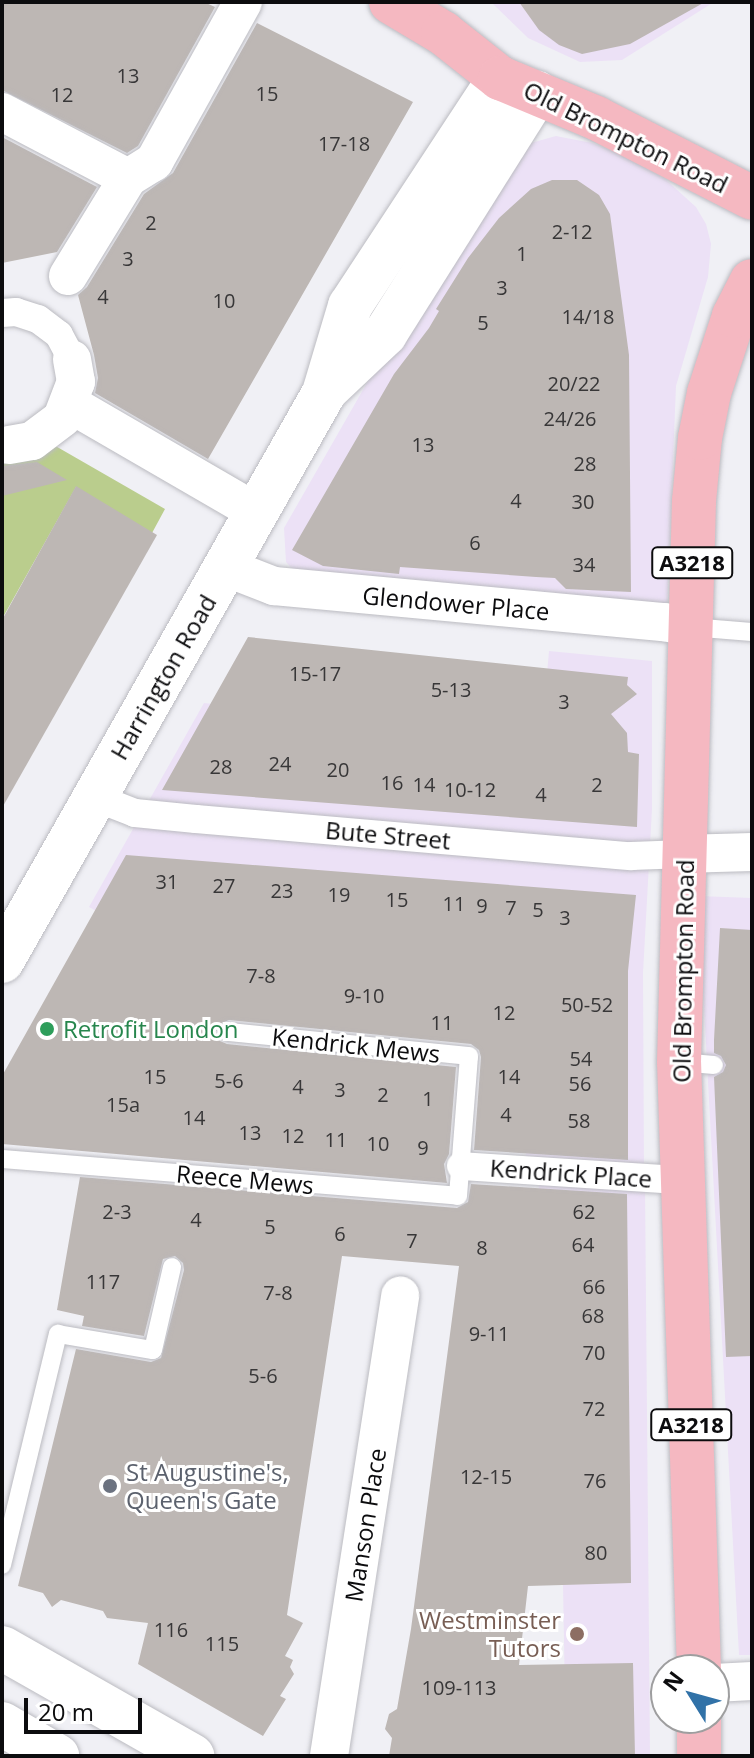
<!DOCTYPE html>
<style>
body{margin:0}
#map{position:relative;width:754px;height:1758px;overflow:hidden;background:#f0f0f5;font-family:"Open Sans",sans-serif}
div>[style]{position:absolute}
.commercial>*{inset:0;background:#ece1f6}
.green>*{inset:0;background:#bacd8d}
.building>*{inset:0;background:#bdb7b4}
.roads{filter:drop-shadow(0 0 2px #bbbbc1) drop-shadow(0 0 2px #bbbbc1)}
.service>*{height:18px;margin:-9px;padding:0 9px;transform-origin:9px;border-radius:9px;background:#fff}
.pedestrian>*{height:28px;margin:-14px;padding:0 14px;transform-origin:14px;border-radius:14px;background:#fff}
.minor>*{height:38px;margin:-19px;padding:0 19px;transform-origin:19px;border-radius:19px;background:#fff}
.tertiary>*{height:44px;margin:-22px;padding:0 22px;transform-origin:22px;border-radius:22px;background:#fff}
.primary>*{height:44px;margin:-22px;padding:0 22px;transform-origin:22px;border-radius:22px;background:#f5b8c1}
.dots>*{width:22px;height:22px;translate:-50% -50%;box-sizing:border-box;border:4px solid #fff;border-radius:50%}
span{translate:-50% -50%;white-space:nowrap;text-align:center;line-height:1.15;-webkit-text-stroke:6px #fff;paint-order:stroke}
.number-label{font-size:20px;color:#383738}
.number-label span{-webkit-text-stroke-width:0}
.shield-label span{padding:2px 6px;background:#fff;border:2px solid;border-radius:6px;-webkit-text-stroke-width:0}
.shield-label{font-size:22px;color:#0c0c0e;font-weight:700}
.street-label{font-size:24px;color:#0c0c0e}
.leisure-label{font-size:24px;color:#27864d}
.left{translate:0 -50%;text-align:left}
.worship-label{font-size:24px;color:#5b616d}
.education-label{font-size:24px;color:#785e54}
.right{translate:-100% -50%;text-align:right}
.frame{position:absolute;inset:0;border:4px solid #0c0c0e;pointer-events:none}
.north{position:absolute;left:650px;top:1654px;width:80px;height:80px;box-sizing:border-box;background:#fff;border:2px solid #9e9e9f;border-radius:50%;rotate:307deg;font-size:22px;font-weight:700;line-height:32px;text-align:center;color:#0c0c0e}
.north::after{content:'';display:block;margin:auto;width:28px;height:36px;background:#3172a8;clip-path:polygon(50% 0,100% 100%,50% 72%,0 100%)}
.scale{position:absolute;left:24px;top:1698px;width:118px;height:36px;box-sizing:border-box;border:4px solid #0c0c0e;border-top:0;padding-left:10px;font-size:24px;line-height:28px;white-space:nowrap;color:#0c0c0e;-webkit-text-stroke:6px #fff;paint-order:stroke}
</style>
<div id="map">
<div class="commercial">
<i style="clip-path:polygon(491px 2px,714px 2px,622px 60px,580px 62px,528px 38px)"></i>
<i style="clip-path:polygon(556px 136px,592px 143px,622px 155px,665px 179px,696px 207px,706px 224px,711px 244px,708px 277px,676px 386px,667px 609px,299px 576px,286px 562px,284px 528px,368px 381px,446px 258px,531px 143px)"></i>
<i style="clip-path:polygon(549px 651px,652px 661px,652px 809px,643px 973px,644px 1173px,525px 1162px,541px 984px,145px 938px,89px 907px,204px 703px,541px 742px)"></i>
<i style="clip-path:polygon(698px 896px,752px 898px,752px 1655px,739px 1655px)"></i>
<i style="clip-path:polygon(539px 1178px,645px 1185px,650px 1756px,566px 1756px,563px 1585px,537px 1272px)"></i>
</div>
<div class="green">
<i style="clip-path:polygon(52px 444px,165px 509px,152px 533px,76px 487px,2px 619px,2px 465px)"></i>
</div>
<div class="building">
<i style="clip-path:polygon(2px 2px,204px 2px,215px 7px,138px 146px,127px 153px,2px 90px)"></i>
<i style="clip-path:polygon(519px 2px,705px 2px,630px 44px,582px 54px,559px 45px,539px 30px)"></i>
<i style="clip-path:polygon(257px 23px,413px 102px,208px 459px,95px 393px,98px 378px,94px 355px,78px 295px,87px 287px,144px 194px,173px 173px)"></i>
<i style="clip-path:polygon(2px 137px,97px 187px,57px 252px,2px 263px)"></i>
<i style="clip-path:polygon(552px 180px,577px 180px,599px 195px,610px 214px,629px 355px,631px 592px,566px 589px,555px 578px,536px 577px,400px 567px,399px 574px,323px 566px,292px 550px,394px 374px,429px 328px,439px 311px,436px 309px,468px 258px,499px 218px,531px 189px)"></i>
<i style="clip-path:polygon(37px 462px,67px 480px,2px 496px,2px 466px)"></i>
<i style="clip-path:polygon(76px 486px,157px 535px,2px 808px,2px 620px)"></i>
<i style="clip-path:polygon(248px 637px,628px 677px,627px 685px,637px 694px,611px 714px,627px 733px,628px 752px,639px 754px,637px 827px,162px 790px)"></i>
<i style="clip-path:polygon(126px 855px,636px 895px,628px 971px,628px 1160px,474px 1150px,481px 1057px,479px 1050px,471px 1044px,229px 1020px,219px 1024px,216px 1032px,220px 1041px,227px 1044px,456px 1067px,449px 1154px,444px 1164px,447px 1183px,2px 1144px,2px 1076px)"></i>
<i style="clip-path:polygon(720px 928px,752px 930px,752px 1356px,726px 1357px,714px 1077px,723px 1072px,726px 1065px,721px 1056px,714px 1053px,714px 1040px)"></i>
<i style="clip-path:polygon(80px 1177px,457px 1208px,468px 1202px,471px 1184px,627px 1194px,631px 1583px,528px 1586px,519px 1665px,633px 1663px,635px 1756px,389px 1756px,392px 1738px,385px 1729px,389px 1714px,397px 1709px,411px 1629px,459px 1266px,342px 1256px,287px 1615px,303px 1623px,285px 1656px,293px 1660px,290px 1667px,294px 1674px,280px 1696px,286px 1699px,263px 1736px,138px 1664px,148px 1623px,107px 1618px,103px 1611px,61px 1600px,52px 1607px,43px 1593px,18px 1586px,76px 1349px,151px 1362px,161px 1358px,184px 1270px,183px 1263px,175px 1256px,163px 1259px,144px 1336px,82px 1326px,84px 1316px,57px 1310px)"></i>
</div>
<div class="roads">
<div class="service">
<i style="left:690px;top:627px;width:62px;rotate:4.6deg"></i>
<i style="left:679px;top:1062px;width:35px;rotate:5deg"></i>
<i style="left:2px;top:1159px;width:457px;rotate:4.6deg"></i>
<i style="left:458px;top:1196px;width:140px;rotate:-85.5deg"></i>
<i style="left:469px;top:1056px;width:242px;rotate:-174.3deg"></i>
<i style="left:2px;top:1565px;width:238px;rotate:-76.4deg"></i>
<i style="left:58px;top:1334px;width:96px;rotate:9.6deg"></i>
<i style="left:153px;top:1350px;width:85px;rotate:-77.1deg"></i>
</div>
<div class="pedestrian">
<i style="left:2px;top:313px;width:14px;rotate:-4deg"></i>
<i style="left:16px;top:312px;width:23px;rotate:18deg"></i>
<i style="left:38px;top:319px;width:26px;rotate:37deg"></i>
<i style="left:59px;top:335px;width:27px;rotate:62deg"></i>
<i style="left:94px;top:797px;width:44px;rotate:21.3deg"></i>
<i style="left:135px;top:813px;width:61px;rotate:5.6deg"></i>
<i style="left:196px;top:819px;width:437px;rotate:4.9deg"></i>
<i style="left:631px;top:856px;width:54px;rotate:-2.1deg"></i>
<i style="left:461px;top:1166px;width:219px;rotate:3.7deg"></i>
</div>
<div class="minor">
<i style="left:2px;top:112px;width:142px;rotate:27.6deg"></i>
<i style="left:68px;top:276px;width:115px;rotate:-58.5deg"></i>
<i style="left:128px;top:178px;width:31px;rotate:-32deg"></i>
<i style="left:154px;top:162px;width:183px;rotate:-60.9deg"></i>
<i style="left:70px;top:404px;width:215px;rotate:30.1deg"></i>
<i style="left:9px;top:445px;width:23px;rotate:-10deg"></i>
<i style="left:32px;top:441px;width:38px;rotate:-37deg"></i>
<i style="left:62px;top:418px;width:39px;rotate:-69deg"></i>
<i style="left:76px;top:382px;width:23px;rotate:-100deg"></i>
<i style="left:225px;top:567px;width:53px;rotate:21.2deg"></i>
<i style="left:274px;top:586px;width:392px;rotate:5.3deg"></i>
<i style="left:664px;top:622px;width:26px;rotate:11deg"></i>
<i style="left:685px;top:854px;width:67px;rotate:-1.7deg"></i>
<i style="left:714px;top:1683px;width:38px;rotate:-3deg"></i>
<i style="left:329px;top:1756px;width:466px;rotate:-81.2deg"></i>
</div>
<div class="tertiary">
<i style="left:325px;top:391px;width:83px;rotate:-43.5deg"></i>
<i style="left:385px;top:334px;width:285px;rotate:-57.8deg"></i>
<i style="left:2px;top:961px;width:653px;rotate:-60.45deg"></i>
<i style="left:324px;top:393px;width:91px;rotate:-73.4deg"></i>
<i style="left:350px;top:306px;width:273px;rotate:-56.7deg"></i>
<i style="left:2px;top:1648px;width:219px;rotate:29.6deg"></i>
<i style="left:2px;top:1724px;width:64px;rotate:30.2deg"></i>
</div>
<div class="primary">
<i style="left:391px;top:2px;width:61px;rotate:30.8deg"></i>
<i style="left:443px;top:33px;width:73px;rotate:38.3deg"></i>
<i style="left:500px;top:78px;width:104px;rotate:22.6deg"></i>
<i style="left:596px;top:118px;width:175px;rotate:27.1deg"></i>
<i style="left:699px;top:1670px;width:608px;rotate:-91.88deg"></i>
<i style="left:679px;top:1062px;width:561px;rotate:-88.47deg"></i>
<i style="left:694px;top:501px;width:63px;rotate:-84.6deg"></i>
<i style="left:700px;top:438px;width:46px;rotate:-78.7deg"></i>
<i style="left:709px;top:393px;width:81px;rotate:-72deg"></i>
<i style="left:734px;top:316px;width:39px;rotate:-63deg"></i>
<i style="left:699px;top:1756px;width:38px;rotate:-90deg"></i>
</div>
</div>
<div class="dots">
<i style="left:47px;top:1029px;background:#2e9e5b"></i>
<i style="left:110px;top:1486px;background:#6b7280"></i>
<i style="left:577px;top:1634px;background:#8d6e63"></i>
</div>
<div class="number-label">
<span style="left:128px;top:75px">13</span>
<span style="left:267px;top:93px">15</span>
<span style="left:62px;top:94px">12</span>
<span style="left:344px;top:143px">17-18</span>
<span style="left:151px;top:222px">2</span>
<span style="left:572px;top:231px">2-12</span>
<span style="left:522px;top:253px">1</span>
<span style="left:128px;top:258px">3</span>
<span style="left:502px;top:287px">3</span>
<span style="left:103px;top:296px">4</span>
<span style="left:224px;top:300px">10</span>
<span style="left:588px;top:316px">14/18</span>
<span style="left:483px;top:322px">5</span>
<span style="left:574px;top:383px">20/22</span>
<span style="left:570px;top:418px">24/26</span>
<span style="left:423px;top:444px">13</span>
<span style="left:585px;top:463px">28</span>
<span style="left:516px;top:500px">4</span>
<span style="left:583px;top:501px">30</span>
<span style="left:475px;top:542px">6</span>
<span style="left:584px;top:564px">34</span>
<span style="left:315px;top:673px">15-17</span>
<span style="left:451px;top:689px">5-13</span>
<span style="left:564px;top:701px">3</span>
<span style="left:280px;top:763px">24</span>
<span style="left:221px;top:766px">28</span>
<span style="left:338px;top:769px">20</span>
<span style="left:392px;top:782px">16</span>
<span style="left:424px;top:784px">14</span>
<span style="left:597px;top:784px">2</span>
<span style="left:470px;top:789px">10-12</span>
<span style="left:541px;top:794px">4</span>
<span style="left:167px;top:881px">31</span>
<span style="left:224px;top:885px">27</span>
<span style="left:282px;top:890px">23</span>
<span style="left:339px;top:894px">19</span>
<span style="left:397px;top:899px">15</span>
<span style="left:454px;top:903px">11</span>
<span style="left:482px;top:905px">9</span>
<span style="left:511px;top:907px">7</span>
<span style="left:538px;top:909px">5</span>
<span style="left:565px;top:917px">3</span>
<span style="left:261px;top:975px">7-8</span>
<span style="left:364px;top:995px">9-10</span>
<span style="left:587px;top:1004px">50-52</span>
<span style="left:504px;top:1012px">12</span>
<span style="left:442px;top:1022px">11</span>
<span style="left:581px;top:1058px">54</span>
<span style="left:155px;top:1076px">15</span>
<span style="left:509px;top:1076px">14</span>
<span style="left:229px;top:1080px">5-6</span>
<span style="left:580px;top:1083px">56</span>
<span style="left:298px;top:1086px">4</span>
<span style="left:340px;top:1089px">3</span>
<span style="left:383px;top:1094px">2</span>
<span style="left:428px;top:1098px">1</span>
<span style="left:123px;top:1104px">15a</span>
<span style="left:506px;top:1114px">4</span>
<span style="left:194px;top:1117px">14</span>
<span style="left:579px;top:1120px">58</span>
<span style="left:250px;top:1132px">13</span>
<span style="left:293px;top:1135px">12</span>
<span style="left:336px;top:1139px">11</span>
<span style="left:378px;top:1143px">10</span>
<span style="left:423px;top:1147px">9</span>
<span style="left:117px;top:1211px">2-3</span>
<span style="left:584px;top:1211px">62</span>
<span style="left:196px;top:1219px">4</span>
<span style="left:270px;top:1226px">5</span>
<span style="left:340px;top:1233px">6</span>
<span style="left:412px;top:1240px">7</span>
<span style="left:583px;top:1244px">64</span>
<span style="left:482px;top:1247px">8</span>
<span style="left:103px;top:1281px">117</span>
<span style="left:594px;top:1286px">66</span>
<span style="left:278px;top:1292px">7-8</span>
<span style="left:593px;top:1315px">68</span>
<span style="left:489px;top:1333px">9-11</span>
<span style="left:594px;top:1352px">70</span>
<span style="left:263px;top:1375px">5-6</span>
<span style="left:594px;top:1408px">72</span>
<span style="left:486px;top:1476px">12-15</span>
<span style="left:595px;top:1480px">76</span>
<span style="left:596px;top:1552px">80</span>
<span style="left:171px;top:1629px">116</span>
<span style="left:222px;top:1643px">115</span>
<span style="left:459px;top:1687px">109-113</span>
</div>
<div class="shield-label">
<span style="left:692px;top:563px">A3218</span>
<span style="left:691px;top:1425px">A3218</span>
</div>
<div class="street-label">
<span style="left:626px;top:137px;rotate:26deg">Old Brompton Road</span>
<span style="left:456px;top:603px;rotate:5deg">Glendower Place</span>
<span style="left:163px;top:677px;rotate:-60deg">Harrington Road</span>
<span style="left:388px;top:835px;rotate:5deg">Bute Street</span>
<span style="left:683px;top:971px;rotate:-89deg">Old Brompton Road</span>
<span style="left:356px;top:1045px;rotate:6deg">Kendrick Mews</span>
<span style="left:571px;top:1173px;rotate:4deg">Kendrick Place</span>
<span style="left:245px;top:1179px;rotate:5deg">Reece Mews</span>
<span style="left:365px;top:1525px;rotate:-81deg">Manson Place</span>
</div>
<div class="leisure-label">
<span class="left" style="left:63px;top:1029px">Retrofit London</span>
</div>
<div class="worship-label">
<span class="left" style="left:126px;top:1486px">St Augustine's,<br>Queen's Gate</span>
</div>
<div class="education-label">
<span class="right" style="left:561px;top:1634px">Westminster<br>Tutors</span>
</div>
<div class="frame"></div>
<div class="north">N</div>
<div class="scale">20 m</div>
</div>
